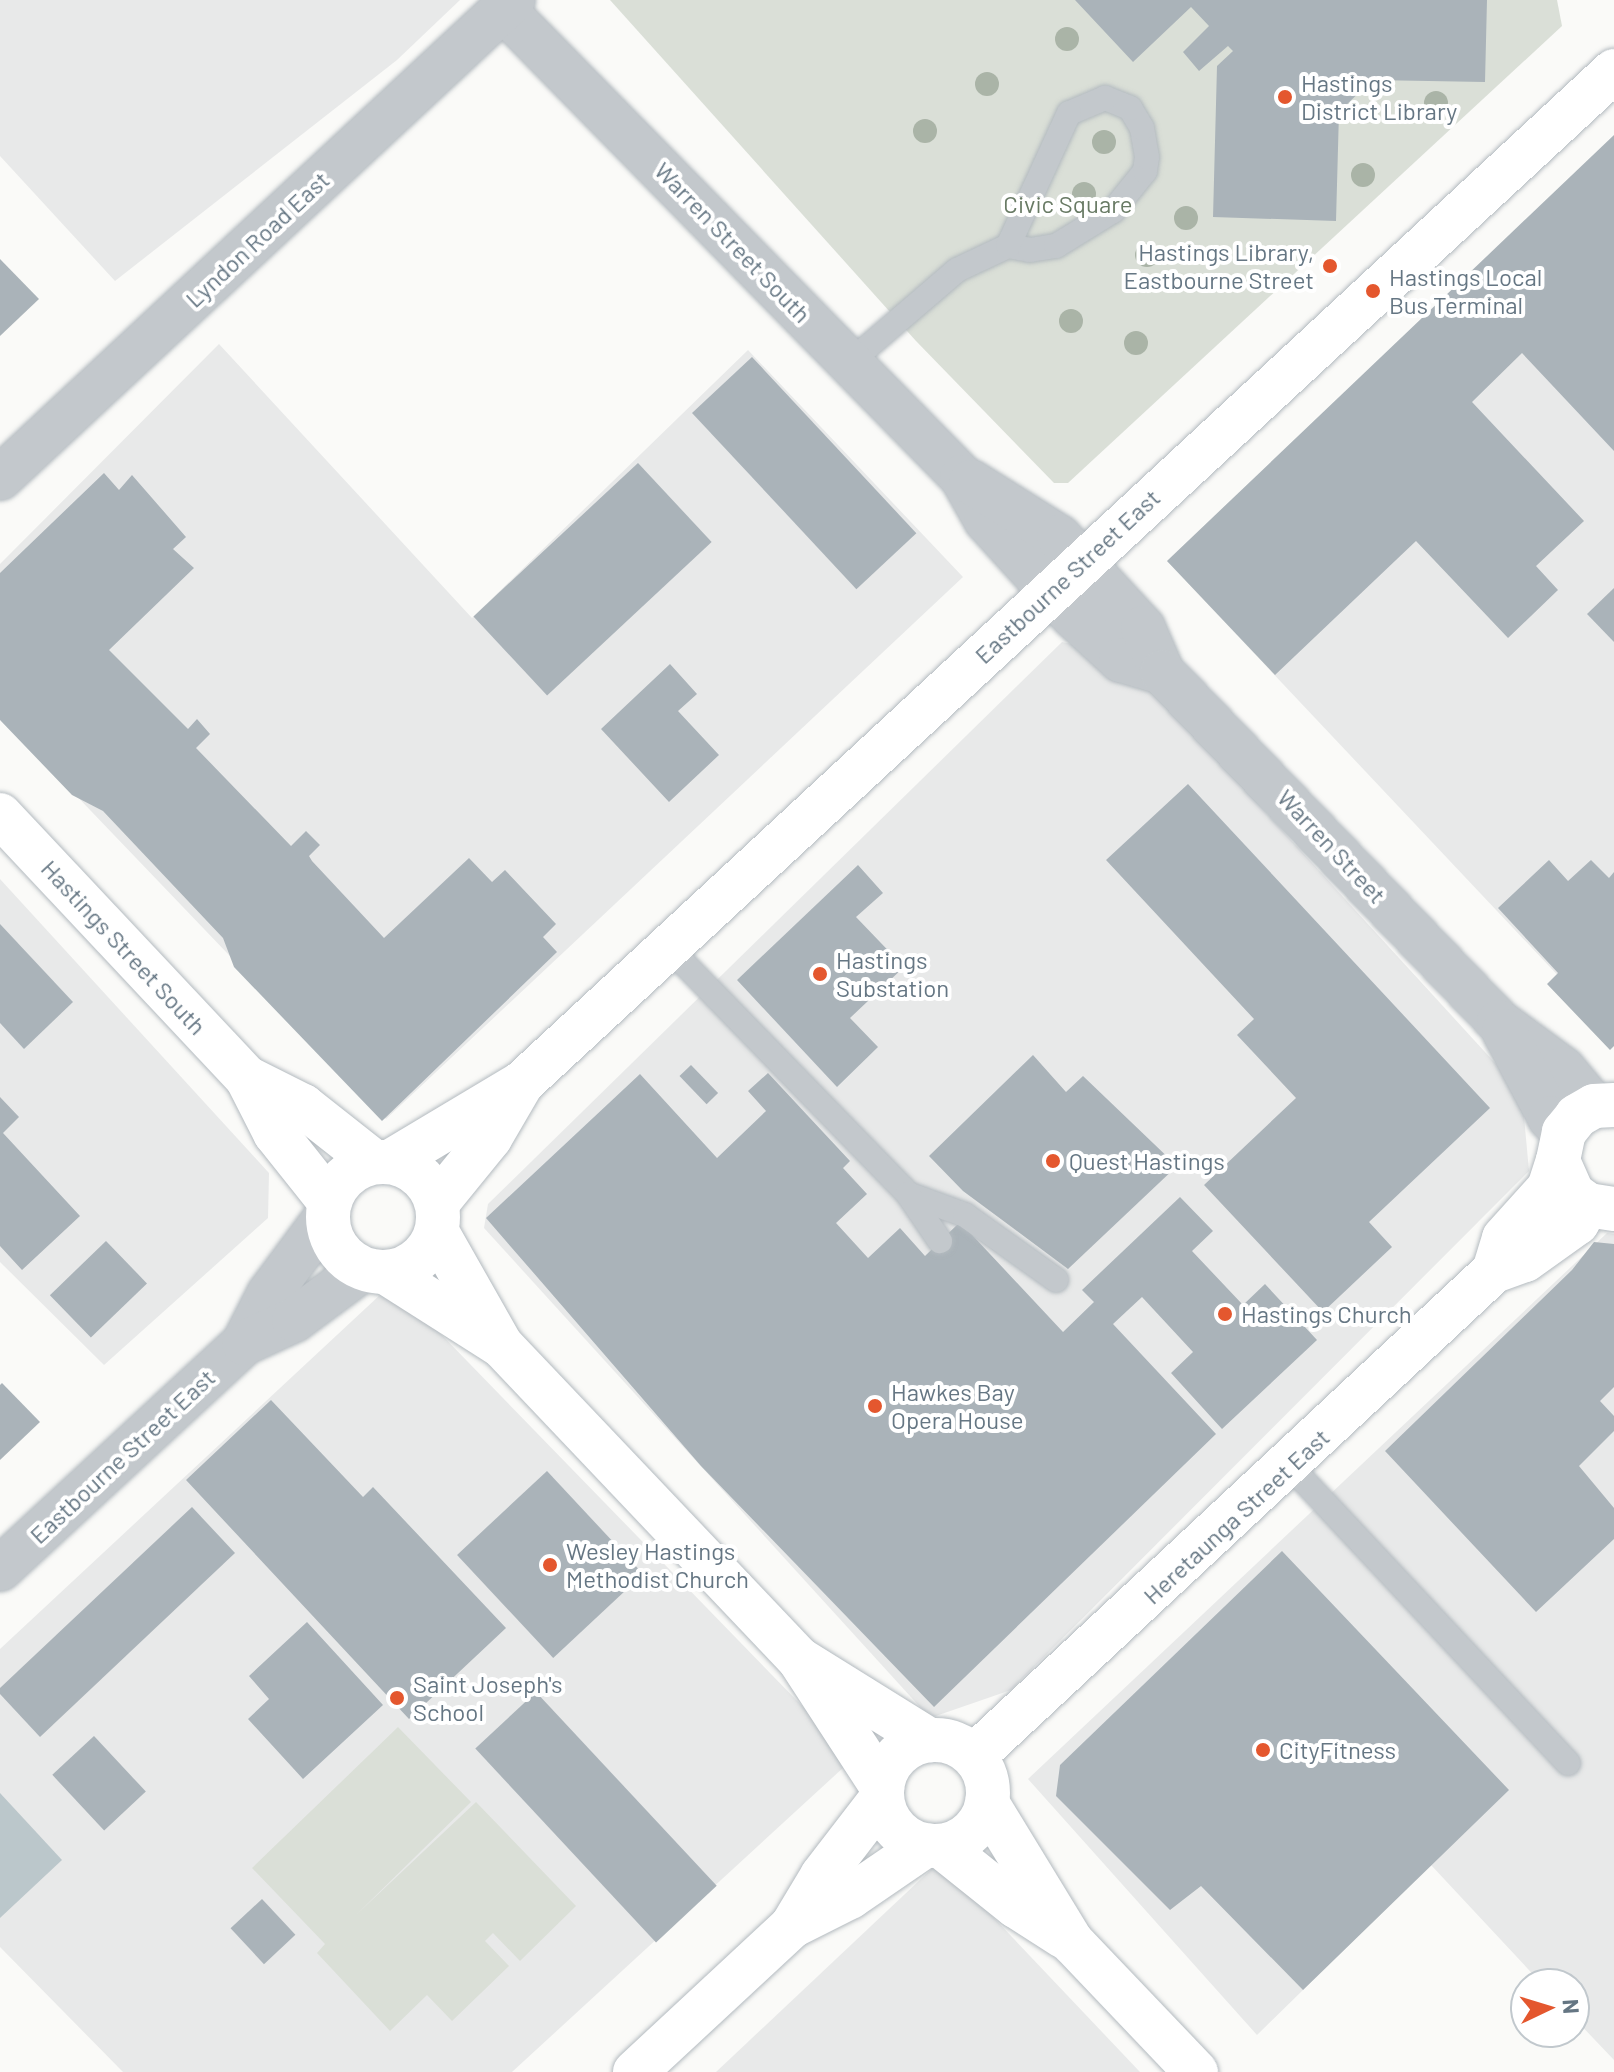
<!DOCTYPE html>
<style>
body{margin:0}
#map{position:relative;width:1614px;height:2072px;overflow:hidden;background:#fafaf8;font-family:Barlow,sans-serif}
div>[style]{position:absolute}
.built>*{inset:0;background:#e8e9e9}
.green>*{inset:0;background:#dadfd7}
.water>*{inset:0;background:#bbc7cb}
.building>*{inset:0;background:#aab3b9;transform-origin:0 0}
.roads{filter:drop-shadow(0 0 2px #b3babf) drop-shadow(0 0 2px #b3babf)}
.lane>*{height:24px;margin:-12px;padding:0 12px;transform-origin:12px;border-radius:12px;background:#c3c8cc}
.street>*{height:44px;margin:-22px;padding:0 22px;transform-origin:22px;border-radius:22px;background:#c3c8cc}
.secondary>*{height:44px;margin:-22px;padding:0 22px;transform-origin:22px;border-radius:22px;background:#fff}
.secondary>.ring{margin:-22px;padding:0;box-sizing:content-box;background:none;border:44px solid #fff;border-radius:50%}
.trees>*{width:24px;height:24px;margin:-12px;border-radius:50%;background:#aab4a7}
.dots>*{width:22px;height:22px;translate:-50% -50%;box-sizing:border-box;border:4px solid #fff;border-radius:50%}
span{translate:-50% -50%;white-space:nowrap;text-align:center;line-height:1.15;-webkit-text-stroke:8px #fff;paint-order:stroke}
.poi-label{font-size:24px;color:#657683}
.left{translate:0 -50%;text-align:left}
.right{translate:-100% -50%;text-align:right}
.park-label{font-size:24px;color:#687a64}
.street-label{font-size:24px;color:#657683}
.north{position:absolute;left:1510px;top:1968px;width:80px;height:80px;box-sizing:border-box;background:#fff;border:2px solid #c1c8cd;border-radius:50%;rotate:86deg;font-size:22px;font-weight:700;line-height:32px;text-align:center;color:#657683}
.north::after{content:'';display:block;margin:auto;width:28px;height:36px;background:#e4572e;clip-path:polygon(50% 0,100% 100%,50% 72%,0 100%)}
</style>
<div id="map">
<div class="built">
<i style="clip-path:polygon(0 0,460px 0,397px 60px,115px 281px,0 156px)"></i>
<i style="clip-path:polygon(1614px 136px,1614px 1035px,1167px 561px)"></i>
<i style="clip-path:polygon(219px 344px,472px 618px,748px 350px,963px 577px,386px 1119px,0 716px,0 564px)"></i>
<i style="clip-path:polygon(1062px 642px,1122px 655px,1506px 1075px,1523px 1106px,1529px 1171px,1011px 1690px,930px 1718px,484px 1228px,488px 1204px)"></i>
<i style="clip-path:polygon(0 879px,269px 1173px,268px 1218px,104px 1365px,0 1262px)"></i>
<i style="clip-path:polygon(1607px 1233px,1614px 1234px,1614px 2060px,1574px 2018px,1574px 1984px,1542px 1984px,1431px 1865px,1257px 2035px,1028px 1779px)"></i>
<i style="clip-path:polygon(381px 1294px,402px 1294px,842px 1747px,844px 1767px,512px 2072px,123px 2072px,0 1947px,0 1649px)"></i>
<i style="clip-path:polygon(940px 1861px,1140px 2072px,716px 2072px)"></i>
</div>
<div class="green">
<i style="clip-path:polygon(610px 0,1557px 0,1562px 26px,1068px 483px,1054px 483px,916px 341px)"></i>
<i style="clip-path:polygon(398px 1727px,471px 1802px,356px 1915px,476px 1802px,576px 1906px,520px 1961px,493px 1933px,485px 1941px,509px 1966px,452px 2021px,427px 1995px,390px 2031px,317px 1953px,325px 1944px,252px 1868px)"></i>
</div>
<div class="water">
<i style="clip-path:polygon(0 1793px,62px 1860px,0 1918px)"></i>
</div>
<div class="building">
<i style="clip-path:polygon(1075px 0,1487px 0,1485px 82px,1372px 80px,1339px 112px,1336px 221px,1213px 217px,1217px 66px,1233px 51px,1228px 46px,1199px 71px,1183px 52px,1209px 26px,1191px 7px,1133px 62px)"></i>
<i style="clip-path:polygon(1614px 135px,1614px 451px,1522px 353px,1472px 402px,1584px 521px,1536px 566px,1558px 590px,1508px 638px,1416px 541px,1275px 675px,1167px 561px)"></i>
<i style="clip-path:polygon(0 259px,39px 299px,0 336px)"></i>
<i style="left:752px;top:357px;width:241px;height:82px;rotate:47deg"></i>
<i style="left:638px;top:463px;width:108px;height:225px;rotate:47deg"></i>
<i style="clip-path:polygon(104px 473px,119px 490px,132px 475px,186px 537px,173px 549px,194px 568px,109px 650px,188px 729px,197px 719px,210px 734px,196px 748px,291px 846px,306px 831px,320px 845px,309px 856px,312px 861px,384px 938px,469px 858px,492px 882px,505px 870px,556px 924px,543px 937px,557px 952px,382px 1121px,234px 967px,223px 938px,103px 811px,72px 795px,0 720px,0 573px)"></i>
<i style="clip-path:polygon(1614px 588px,1614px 642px,1587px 614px)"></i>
<i style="clip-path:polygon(670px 664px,697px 694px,678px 711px,719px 755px,669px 802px,601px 729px)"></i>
<i style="clip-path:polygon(1188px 784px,1490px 1108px,1369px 1222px,1392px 1247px,1323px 1312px,1204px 1185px,1296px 1098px,1237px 1035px,1254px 1019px,1106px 860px)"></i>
<i style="clip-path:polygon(1549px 860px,1568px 881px,1591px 860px,1609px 878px,1614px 872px,1614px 1046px,1610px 1050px,1547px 984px,1558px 973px,1498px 908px)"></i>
<i style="clip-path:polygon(858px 865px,883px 893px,856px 917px,904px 967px,850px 1018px,878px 1047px,837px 1087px,737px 980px)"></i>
<i style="clip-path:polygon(0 924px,73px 1002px,24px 1049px,0 1023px)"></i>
<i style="clip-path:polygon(1033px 1055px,1066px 1092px,1083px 1076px,1177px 1166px,1068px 1269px,963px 1191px,929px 1156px)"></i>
<i style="left:691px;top:1065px;width:39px;height:16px;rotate:46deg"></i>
<i style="clip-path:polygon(768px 1073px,850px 1161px,843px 1168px,867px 1194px,836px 1223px,868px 1258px,900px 1228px,925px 1256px,960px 1222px,1063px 1332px,1094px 1302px,1082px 1290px,1180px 1197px,1213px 1231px,1192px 1251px,1243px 1305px,1265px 1284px,1317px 1340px,1222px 1429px,1171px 1373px,1193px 1352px,1142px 1297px,1113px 1324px,1216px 1434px,934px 1707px,701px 1466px,486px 1218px,640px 1074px,717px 1158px,766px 1111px,748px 1091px)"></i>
<i style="clip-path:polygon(0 1097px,19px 1117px,3px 1133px,80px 1216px,22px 1270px,0 1246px)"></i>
<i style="left:106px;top:1241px;width:59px;height:78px;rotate:46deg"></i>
<i style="clip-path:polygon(1594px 1242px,1614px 1244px,1614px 1387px,1600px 1401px,1614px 1416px,1614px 1431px,1579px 1466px,1614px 1508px,1614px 1539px,1536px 1612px,1385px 1451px,1572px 1270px)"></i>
<i style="clip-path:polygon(2px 1383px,40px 1422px,0 1460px,0 1385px)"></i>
<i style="clip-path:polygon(271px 1400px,363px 1497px,373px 1487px,506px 1628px,409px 1719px,186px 1480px)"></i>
<i style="left:547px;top:1471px;width:141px;height:123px;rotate:47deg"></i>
<i style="clip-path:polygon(192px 1507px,235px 1553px,40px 1737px,0 1694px,0 1688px)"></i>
<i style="clip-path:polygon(1282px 1551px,1509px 1790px,1303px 1990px,1201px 1886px,1170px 1910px,1056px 1796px,1060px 1765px)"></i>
<i style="clip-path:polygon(307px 1622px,383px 1705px,303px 1779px,248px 1719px,269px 1699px,249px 1676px)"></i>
<i style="left:536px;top:1692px;width:265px;height:83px;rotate:47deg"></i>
<i style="left:94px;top:1736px;width:76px;height:57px;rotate:47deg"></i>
<i style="left:262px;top:1899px;width:49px;height:43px;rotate:47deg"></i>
</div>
<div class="roads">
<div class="lane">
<i style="left:850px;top:362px;width:141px;rotate:-40.7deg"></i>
<i style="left:957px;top:270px;width:56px;rotate:-25.2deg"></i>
<i style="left:1008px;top:246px;width:22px;rotate:10deg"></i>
<i style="left:1030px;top:250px;width:26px;rotate:-9deg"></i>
<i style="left:1056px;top:246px;width:67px;rotate:-31.6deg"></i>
<i style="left:1113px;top:211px;width:51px;rotate:-51.3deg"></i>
<i style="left:1145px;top:171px;width:14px;rotate:-82deg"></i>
<i style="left:1147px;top:157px;width:29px;rotate:-100deg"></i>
<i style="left:1142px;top:128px;width:23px;rotate:-121deg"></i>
<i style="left:1130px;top:108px;width:27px;rotate:-158deg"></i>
<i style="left:1105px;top:98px;width:39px;rotate:157deg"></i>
<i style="left:1069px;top:113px;width:146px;rotate:114.6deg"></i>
<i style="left:667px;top:946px;width:346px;rotate:45.8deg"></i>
<i style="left:908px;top:1194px;width:61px;rotate:20.2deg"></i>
<i style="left:965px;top:1215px;width:112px;rotate:35.5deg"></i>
<i style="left:908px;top:1194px;width:57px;rotate:55.8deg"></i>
<i style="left:1290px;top:1466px;width:407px;rotate:46.9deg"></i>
</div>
<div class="street">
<i style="left:503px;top:9px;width:656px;rotate:45.56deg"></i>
<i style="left:962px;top:477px;width:49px;rotate:60.8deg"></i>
<i style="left:986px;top:520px;width:128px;rotate:47.8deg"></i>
<i style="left:1072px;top:615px;width:67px;rotate:42.6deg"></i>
<i style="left:1121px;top:660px;width:43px;rotate:16.3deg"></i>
<i style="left:0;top:478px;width:701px;rotate:-42.98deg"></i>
<i style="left:971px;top:482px;width:104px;rotate:32deg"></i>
<i style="left:1059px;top:537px;width:124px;rotate:47.3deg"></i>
<i style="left:1143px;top:628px;width:48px;rotate:66.6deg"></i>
<i style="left:1162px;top:672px;width:486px;rotate:46.1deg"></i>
<i style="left:1499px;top:1022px;width:79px;rotate:36.3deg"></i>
<i style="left:1563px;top:1069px;width:48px;rotate:50deg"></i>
<i style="left:1504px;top:1031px;width:98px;rotate:62.1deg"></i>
<i style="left:1550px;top:1118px;width:20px;rotate:45deg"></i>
<i style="left:244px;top:1343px;width:55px;rotate:-63deg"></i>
<i style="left:269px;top:1294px;width:97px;rotate:-53.4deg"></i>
<i style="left:0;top:1569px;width:333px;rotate:-42.8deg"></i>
<i style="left:244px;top:1343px;width:55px;rotate:-24.7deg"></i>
<i style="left:294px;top:1320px;width:86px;rotate:-36.5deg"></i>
</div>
<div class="secondary">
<i style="left:0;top:815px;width:361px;rotate:46.8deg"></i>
<i style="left:247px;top:1078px;width:62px;rotate:63deg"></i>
<i style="left:275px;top:1133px;width:87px;rotate:51.5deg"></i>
<i style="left:247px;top:1078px;width:63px;rotate:26.6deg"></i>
<i style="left:303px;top:1106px;width:90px;rotate:38.3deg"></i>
<i style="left:1614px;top:1105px;width:20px;rotate:177deg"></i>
<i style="left:1594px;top:1106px;width:20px;rotate:150deg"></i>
<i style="left:1577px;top:1116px;width:21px;rotate:129deg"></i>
<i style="left:1564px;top:1132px;width:30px;rotate:102deg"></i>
<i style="left:1558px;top:1161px;width:36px;rotate:66deg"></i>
<i style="left:1573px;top:1194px;width:19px;rotate:36deg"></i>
<i style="left:1588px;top:1205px;width:26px;rotate:9deg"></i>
<i class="ring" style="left:328px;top:1162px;width:66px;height:66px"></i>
<i style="left:390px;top:1162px;width:154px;rotate:-30.9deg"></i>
<i style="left:522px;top:1083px;width:1489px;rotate:-42.82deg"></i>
<i style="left:437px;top:1203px;width:84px;rotate:-50.8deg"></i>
<i style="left:490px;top:1138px;width:64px;rotate:-59.8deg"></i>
<i style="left:437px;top:1232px;width:130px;rotate:60.5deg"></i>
<i style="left:501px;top:1345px;width:433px;rotate:46.5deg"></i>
<i style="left:799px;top:1659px;width:153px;rotate:57deg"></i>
<i style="left:1494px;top:1271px;width:34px;rotate:-73deg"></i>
<i style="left:1504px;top:1238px;width:67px;rotate:-48deg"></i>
<i style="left:1549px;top:1188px;width:28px;rotate:-72deg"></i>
<i style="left:387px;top:1273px;width:133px;rotate:32.4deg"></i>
<i style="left:802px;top:1661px;width:150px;rotate:31.9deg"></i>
<i class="ring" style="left:882px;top:1740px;width:62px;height:62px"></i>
<i style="left:974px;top:1756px;width:711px;rotate:-43.01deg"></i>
<i style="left:1494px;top:1271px;width:33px;rotate:-20deg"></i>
<i style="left:1525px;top:1260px;width:64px;rotate:-35.4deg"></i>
<i style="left:1577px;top:1223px;width:21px;rotate:-59deg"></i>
<i style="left:987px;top:1803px;width:163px;rotate:58.6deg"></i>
<i style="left:1072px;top:1942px;width:180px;rotate:46.4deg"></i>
<i style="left:941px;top:1846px;width:96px;rotate:38.7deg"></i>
<i style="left:1016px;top:1906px;width:56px;rotate:32.6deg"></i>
<i style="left:792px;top:1926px;width:58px;rotate:-59deg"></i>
<i style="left:822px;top:1876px;width:97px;rotate:-52.5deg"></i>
<i style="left:635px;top:2072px;width:214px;rotate:-42.9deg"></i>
<i style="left:792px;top:1926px;width:65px;rotate:-26.6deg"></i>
<i style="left:850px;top:1897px;width:92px;rotate:-34.4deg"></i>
</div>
</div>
<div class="trees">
<i style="left:1067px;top:39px"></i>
<i style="left:987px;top:84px"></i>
<i style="left:1436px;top:103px"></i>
<i style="left:925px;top:131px"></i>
<i style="left:1104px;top:142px"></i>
<i style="left:1363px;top:175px"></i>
<i style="left:1084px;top:194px"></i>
<i style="left:1186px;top:218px"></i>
<i style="left:1147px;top:255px"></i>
<i style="left:1071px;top:321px"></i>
<i style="left:1136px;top:343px"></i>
</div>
<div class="dots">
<i style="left:1285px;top:97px;background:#e4572e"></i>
<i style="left:1330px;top:266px;background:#e4572e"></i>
<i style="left:1373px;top:291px;background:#e4572e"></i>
<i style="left:820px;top:974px;background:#e4572e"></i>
<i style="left:1053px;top:1161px;background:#e4572e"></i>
<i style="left:1225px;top:1314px;background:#e4572e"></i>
<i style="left:875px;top:1406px;background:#e4572e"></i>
<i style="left:550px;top:1565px;background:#e4572e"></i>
<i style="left:397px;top:1698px;background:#e4572e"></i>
<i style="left:1263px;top:1750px;background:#e4572e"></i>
</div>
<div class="poi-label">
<span class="left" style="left:1301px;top:97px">Hastings<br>District Library</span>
<span class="right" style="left:1314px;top:266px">Hastings Library,<br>Eastbourne Street</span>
<span class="left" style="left:1389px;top:291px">Hastings Local<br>Bus Terminal</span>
<span class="left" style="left:836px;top:974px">Hastings<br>Substation</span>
<span class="left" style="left:1069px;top:1161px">Quest Hastings</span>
<span class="left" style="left:1241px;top:1314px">Hastings Church</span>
<span class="left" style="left:891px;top:1406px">Hawkes Bay<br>Opera House</span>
<span class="left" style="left:566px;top:1565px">Wesley Hastings<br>Methodist Church</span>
<span class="left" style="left:413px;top:1698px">Saint Joseph's<br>School</span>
<span class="left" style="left:1279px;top:1750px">CityFitness</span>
</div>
<div class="park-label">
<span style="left:1068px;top:204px">Civic Square</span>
</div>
<div class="street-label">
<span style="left:257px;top:239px;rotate:-43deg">Lyndon Road East</span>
<span style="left:733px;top:242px;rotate:46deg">Warren Street South</span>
<span style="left:1067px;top:576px;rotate:-43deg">Eastbourne Street East</span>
<span style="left:1332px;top:846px;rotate:47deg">Warren Street</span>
<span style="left:124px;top:947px;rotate:47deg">Hastings Street South</span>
<span style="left:122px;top:1456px;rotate:-43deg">Eastbourne Street East</span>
<span style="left:1236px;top:1516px;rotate:-43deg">Heretaunga Street East</span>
</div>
<div class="north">N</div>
</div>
